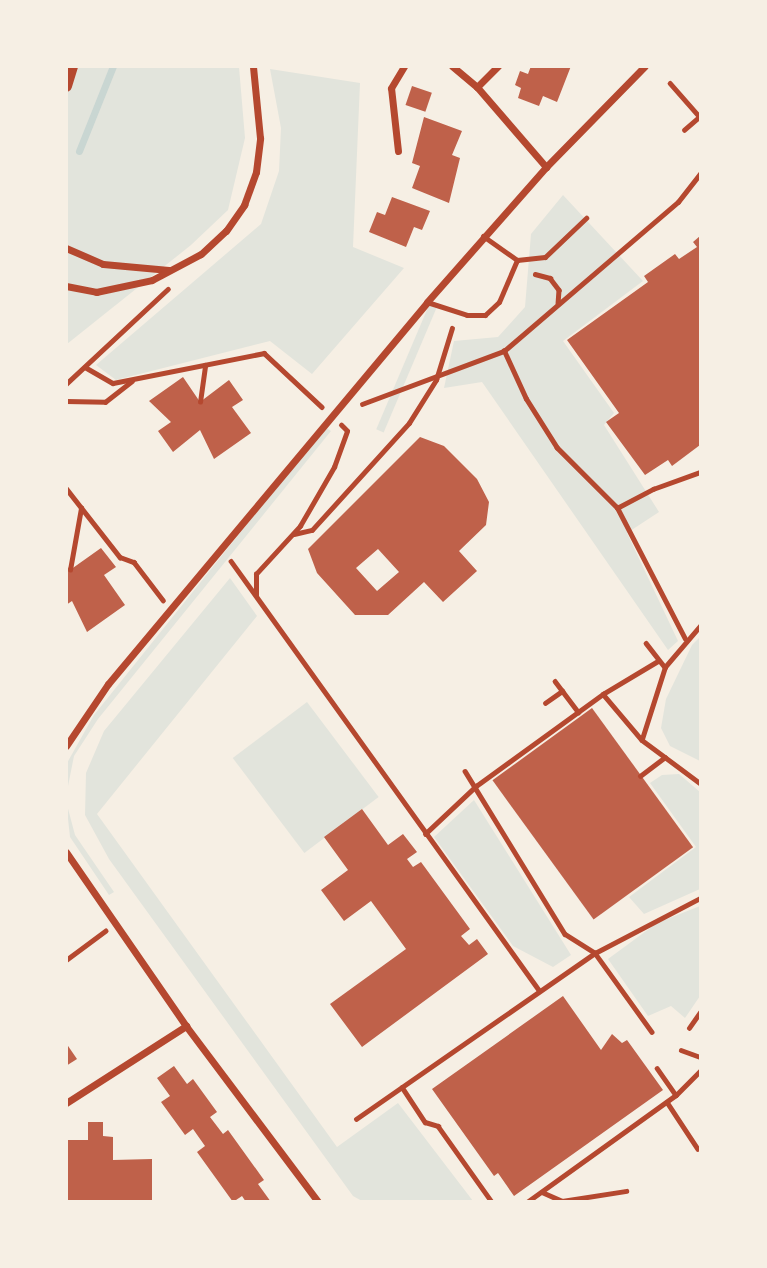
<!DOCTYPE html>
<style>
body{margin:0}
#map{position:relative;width:767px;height:1268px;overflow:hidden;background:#f6efe4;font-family:Cabin,sans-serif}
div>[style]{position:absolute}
.green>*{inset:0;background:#e2e4dc;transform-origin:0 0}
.stream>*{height:7px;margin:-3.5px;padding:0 3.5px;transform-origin:3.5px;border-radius:3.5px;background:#c9d6d2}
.building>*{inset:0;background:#bf614a;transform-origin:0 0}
.path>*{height:4.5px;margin:-2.25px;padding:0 2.25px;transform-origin:2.25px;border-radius:2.25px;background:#b5482f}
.service>*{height:5px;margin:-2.5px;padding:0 2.5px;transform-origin:2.5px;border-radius:2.5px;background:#b5482f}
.minor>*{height:7px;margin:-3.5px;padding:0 3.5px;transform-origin:3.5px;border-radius:3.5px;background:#b5482f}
.tertiary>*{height:12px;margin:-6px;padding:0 6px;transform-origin:6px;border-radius:6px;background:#b5482f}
span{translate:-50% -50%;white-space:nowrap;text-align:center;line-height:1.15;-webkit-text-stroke:5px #f6efe4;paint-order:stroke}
.frame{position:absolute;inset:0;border:68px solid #f6efe4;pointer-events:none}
</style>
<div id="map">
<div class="green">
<i style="clip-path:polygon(67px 67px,239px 67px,245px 138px,228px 210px,191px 245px,67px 344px)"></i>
<i style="clip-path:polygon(270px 69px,360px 83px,353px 247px,404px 268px,312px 374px,270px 341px,116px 380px,96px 365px,261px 224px,279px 171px,281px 128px)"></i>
<i style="clip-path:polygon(563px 195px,643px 281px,563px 341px,614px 413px,604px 425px,659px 512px,627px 533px,678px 641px,668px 650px,482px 382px,444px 388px,454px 341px,498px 337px,525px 307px,531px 234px)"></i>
<i style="left:429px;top:305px;width:8px;height:135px;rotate:23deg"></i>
<i style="clip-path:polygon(325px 427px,331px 431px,98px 719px,74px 756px,67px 791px,67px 763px,94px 715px)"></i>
<i style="clip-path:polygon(230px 578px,257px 616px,97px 814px,337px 1147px,398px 1103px,473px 1201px,362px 1201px,353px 1196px,109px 859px,85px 815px,86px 773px,104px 731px)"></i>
<i style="clip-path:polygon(700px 637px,700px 761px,670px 746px,661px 728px,666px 699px,692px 645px)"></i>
<i style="left:307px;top:702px;width:119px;height:93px;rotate:53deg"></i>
<i style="clip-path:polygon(679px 774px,700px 792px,700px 889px,644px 914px,629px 897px,696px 847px,650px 783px,662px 775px)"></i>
<i style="clip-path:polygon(474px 800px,571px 955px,553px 967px,513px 946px,434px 837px)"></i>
<i style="clip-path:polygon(66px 801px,75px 835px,114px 892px,109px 895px,70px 837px)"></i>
<i style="clip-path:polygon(700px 906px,700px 996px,685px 1018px,671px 1006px,648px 1016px,608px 959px,657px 923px)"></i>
</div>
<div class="stream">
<i style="left:79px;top:151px;width:92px;rotate:-68.2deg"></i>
</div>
<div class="building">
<i style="clip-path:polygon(531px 66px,571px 66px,557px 102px,543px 96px,539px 106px,518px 98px,521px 88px,515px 85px,520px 71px,528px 74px)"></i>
<i style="left:412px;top:86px;width:21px;height:20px;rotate:19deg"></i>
<i style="clip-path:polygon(424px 117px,462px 131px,452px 155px,460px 158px,449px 203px,412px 188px,420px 166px,412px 163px)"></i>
<i style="clip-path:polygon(392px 197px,430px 211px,422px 230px,414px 227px,406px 247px,369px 232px,377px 212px,385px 215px)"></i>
<i style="clip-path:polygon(700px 236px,700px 445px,672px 466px,668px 460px,645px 475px,606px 422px,619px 413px,567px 340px,648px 282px,644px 276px,675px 254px,679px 259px,697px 247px,693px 242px)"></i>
<i style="clip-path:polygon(183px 377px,200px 402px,229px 380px,243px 400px,232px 407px,251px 433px,214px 459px,200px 430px,173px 452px,158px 431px,171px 422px,149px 401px)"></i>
<i style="clip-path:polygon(evenodd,420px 437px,444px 446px,477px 479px,489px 502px,486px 525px,459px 551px,477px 571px,443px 602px,424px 582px,388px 615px,355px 615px,317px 573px,308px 549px,420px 437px,378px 549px,399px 572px,377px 591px,356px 568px,378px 549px)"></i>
<i style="clip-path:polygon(101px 548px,116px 567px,104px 575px,125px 605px,87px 632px,72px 601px,66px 605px,66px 564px,70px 570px)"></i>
<i style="left:592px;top:708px;width:172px;height:123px;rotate:54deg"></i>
<i style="clip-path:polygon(362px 809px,388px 845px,403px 834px,417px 852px,407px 859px,413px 867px,421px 862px,470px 929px,461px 936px,469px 945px,477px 939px,488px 954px,362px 1047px,330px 1004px,406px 949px,371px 901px,344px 921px,321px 890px,348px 870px,324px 837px)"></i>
<i style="clip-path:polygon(563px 996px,601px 1050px,612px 1034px,622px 1043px,627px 1040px,663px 1090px,514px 1196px,498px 1173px,494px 1176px,432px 1089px)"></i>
<i style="clip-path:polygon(66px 1043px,77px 1059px,66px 1066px)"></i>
<i style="clip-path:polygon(174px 1066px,187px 1084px,193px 1079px,217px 1112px,210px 1117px,223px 1134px,228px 1130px,264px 1180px,258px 1184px,271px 1202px,246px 1202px,242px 1196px,233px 1202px,197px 1152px,205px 1146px,193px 1129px,185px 1135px,161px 1102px,170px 1096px,157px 1078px)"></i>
<i style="clip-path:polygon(88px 1122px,103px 1122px,103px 1136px,113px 1137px,113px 1160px,152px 1159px,152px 1202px,66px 1202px,66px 1140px,88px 1140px)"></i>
</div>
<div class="path">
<i style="left:670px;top:83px;width:45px;rotate:48.6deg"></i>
<i style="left:684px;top:130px;width:21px;rotate:-41deg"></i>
<i style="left:535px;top:274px;width:16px;rotate:15deg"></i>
<i style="left:550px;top:278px;width:15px;rotate:53deg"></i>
<i style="left:559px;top:290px;width:13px;rotate:94deg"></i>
<i style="left:85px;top:367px;width:32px;rotate:30deg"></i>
<i style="left:113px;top:383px;width:154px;rotate:-11.2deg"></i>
<i style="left:264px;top:353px;width:79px;rotate:43deg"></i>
<i style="left:66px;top:384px;width:139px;rotate:-43deg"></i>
<i style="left:66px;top:401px;width:39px;rotate:1deg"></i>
<i style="left:105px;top:402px;width:34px;rotate:-38deg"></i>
<i style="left:200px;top:402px;width:37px;rotate:-82deg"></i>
<i style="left:362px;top:404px;width:152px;rotate:-20.5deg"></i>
<i style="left:66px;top:488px;width:88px;rotate:52deg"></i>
<i style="left:120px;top:557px;width:15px;rotate:20deg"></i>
<i style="left:134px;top:562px;width:48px;rotate:52.7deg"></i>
<i style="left:617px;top:508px;width:41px;rotate:-27.8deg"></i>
<i style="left:653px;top:489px;width:50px;rotate:-19.9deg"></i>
<i style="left:294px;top:534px;width:18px;rotate:-13deg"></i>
<i style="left:312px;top:530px;width:144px;rotate:-47.8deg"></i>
<i style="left:409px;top:423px;width:51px;rotate:-57.9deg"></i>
<i style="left:436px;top:380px;width:54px;rotate:-72.9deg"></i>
<i style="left:231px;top:561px;width:528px;rotate:54.32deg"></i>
<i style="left:70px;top:570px;width:63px;rotate:-79.9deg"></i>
<i style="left:256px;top:595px;width:21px;rotate:-90deg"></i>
<i style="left:256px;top:574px;width:65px;rotate:-47.5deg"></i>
<i style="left:300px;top:526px;width:68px;rotate:-60deg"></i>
<i style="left:334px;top:467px;width:38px;rotate:-70deg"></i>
<i style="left:347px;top:431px;width:8px;rotate:-135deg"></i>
<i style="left:685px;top:639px;width:148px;rotate:-117.4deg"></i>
<i style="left:617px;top:508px;width:85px;rotate:-135deg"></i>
<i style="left:557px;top:448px;width:58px;rotate:-122.3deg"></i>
<i style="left:526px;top:399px;width:53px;rotate:-114.6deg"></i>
<i style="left:504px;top:351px;width:229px;rotate:-40.6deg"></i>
<i style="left:678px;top:202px;width:36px;rotate:-52deg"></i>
<i style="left:646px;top:643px;width:31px;rotate:52deg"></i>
<i style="left:555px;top:681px;width:39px;rotate:53deg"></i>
<i style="left:603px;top:694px;width:64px;rotate:-31deg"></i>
<i style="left:545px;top:703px;width:21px;rotate:-35deg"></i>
<i style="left:642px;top:739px;width:76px;rotate:-72.3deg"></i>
<i style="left:665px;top:667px;width:54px;rotate:-49.5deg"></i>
<i style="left:465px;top:771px;width:191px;rotate:58.5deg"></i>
<i style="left:565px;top:934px;width:36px;rotate:32deg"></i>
<i style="left:595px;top:953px;width:119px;rotate:-27.6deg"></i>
<i style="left:640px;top:776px;width:31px;rotate:-37deg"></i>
<i style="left:425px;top:834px;width:70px;rotate:-43.3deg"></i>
<i style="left:476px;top:786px;width:157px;rotate:-35.9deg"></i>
<i style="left:603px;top:694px;width:60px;rotate:49.7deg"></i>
<i style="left:642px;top:740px;width:72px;rotate:36.6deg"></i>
<i style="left:66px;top:960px;width:49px;rotate:-36.6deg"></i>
<i style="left:689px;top:1028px;width:19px;rotate:-55deg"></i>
<i style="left:681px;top:1050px;width:20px;rotate:20deg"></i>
<i style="left:657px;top:1068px;width:33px;rotate:55deg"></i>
<i style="left:402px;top:1087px;width:42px;rotate:56.7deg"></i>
<i style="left:425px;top:1122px;width:14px;rotate:17deg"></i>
<i style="left:438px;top:1126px;width:93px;rotate:54.6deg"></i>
<i style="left:667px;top:1102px;width:56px;rotate:56.6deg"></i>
<i style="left:356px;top:1119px;width:291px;rotate:-34.8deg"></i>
<i style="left:595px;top:953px;width:97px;rotate:54.2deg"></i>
<i style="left:542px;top:1192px;width:22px;rotate:24deg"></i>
<i style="left:562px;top:1201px;width:65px;rotate:-8.9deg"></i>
<i style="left:527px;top:1202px;width:183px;rotate:-35.7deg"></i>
<i style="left:676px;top:1095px;width:34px;rotate:-45deg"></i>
</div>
<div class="service">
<i style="left:483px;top:236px;width:42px;rotate:35.2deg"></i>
<i style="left:517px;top:260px;width:28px;rotate:-6deg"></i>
<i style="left:545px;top:257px;width:57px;rotate:-43.6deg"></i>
<i style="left:427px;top:302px;width:42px;rotate:18deg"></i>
<i style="left:467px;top:315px;width:18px"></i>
<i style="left:485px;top:315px;width:19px;rotate:-43deg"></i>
<i style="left:499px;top:302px;width:46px;rotate:-66.8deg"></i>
</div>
<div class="minor">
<i style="left:452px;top:66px;width:33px;rotate:40deg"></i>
<i style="left:477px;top:87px;width:106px;rotate:49.2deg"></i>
<i style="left:477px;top:87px;width:30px;rotate:-45deg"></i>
<i style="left:398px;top:151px;width:63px;rotate:-96.3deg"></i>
<i style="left:391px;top:88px;width:26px;rotate:-59deg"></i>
<i style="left:66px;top:248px;width:40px;rotate:23.4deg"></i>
<i style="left:103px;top:264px;width:66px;rotate:5.2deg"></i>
<i style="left:66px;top:286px;width:31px;rotate:11deg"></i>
<i style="left:96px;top:292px;width:57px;rotate:-12.1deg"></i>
<i style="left:152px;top:280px;width:55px;rotate:-28deg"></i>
<i style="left:201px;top:254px;width:34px;rotate:-43deg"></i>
<i style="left:226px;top:231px;width:32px;rotate:-55deg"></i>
<i style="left:244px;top:205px;width:35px;rotate:-70deg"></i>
<i style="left:256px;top:172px;width:34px;rotate:-83deg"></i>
<i style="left:260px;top:138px;width:72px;rotate:-95.6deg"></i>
<i style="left:66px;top:746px;width:75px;rotate:-55.9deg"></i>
<i style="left:108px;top:684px;width:498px;rotate:-50.1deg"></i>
<i style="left:427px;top:302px;width:180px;rotate:-48.6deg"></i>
<i style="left:546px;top:167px;width:141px;rotate:-45.6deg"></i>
<i style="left:66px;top:852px;width:211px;rotate:55.4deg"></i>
<i style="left:186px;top:1026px;width:220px;rotate:53.1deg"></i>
<i style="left:66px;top:1103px;width:143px;rotate:-32.7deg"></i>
</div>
<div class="tertiary">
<i style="left:66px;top:86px;width:21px;rotate:-73deg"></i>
</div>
<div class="frame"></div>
</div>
